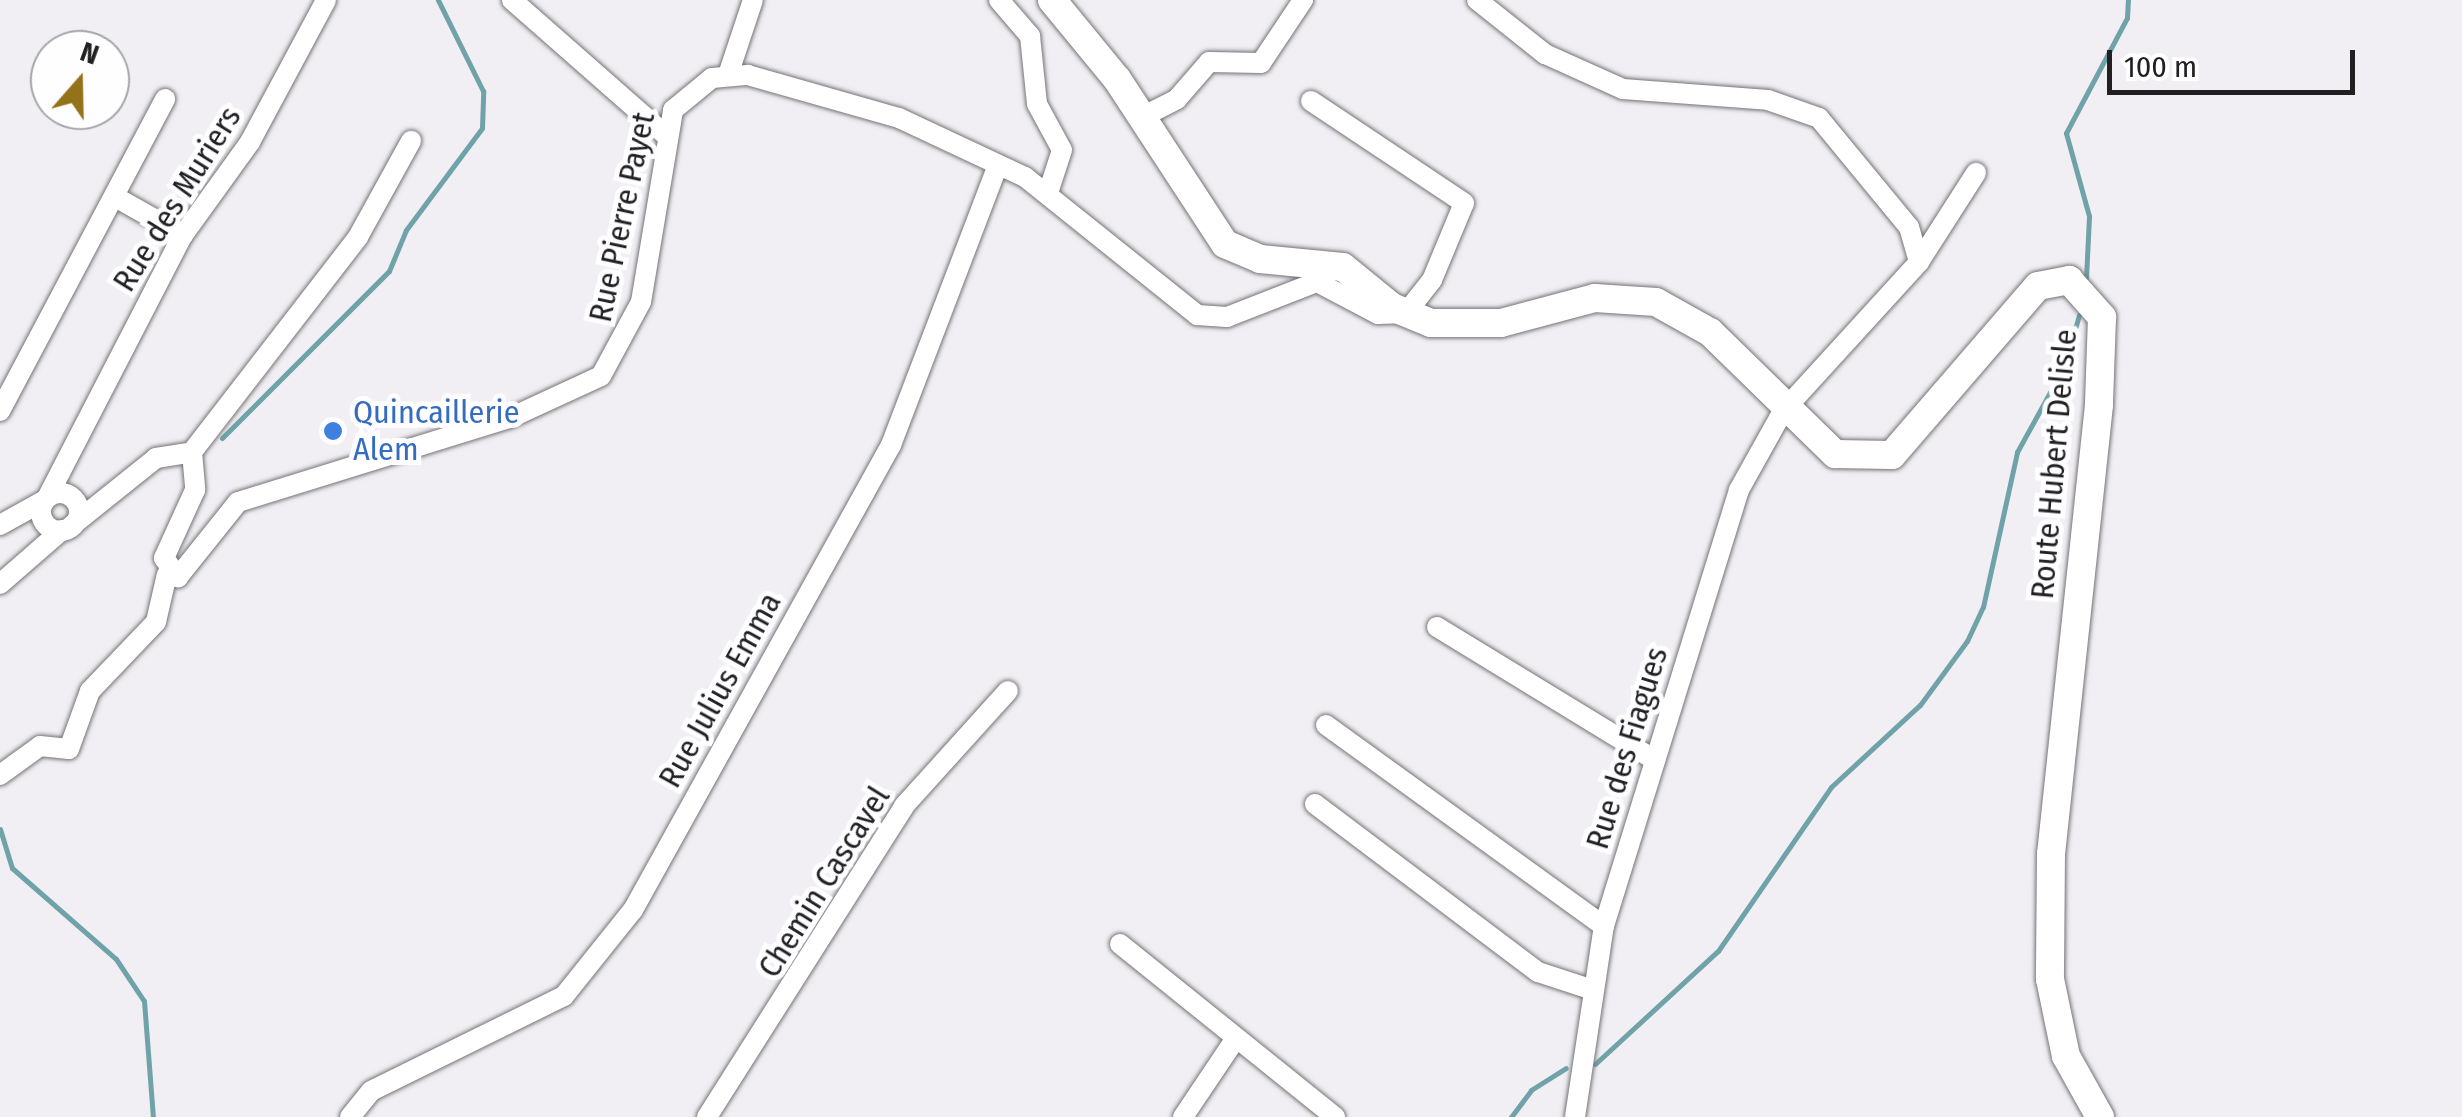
<!DOCTYPE html>
<style>
body{margin:0}
#map{position:relative;width:2462px;height:1117px;overflow:hidden;background:#f1eff3;font-family:"Fira Sans Condensed",sans-serif}
div>[style]{position:absolute}
.stream>*{height:5px;margin:-2.5px;padding:0 2.5px;transform-origin:2.5px;border-radius:2.5px;background:#6fa3a9}
.roads{filter:drop-shadow(0 0 2px #757377) drop-shadow(0 0 2px #757377)}
.street>*{height:20px;margin:-10px;padding:0 10px;transform-origin:10px;border-radius:10px;background:#fff}
.street>.ring{margin:-10px;padding:0;box-sizing:content-box;background:none;border:20px solid #fff;border-radius:50%}
.secondary>*{height:28px;margin:-14px;padding:0 14px;transform-origin:14px;border-radius:14px;background:#fff}
.dots>*{width:28px;height:28px;translate:-50% -50%;box-sizing:border-box;border:5px solid #fefdff;border-radius:50%}
span{translate:-50% -50%;white-space:nowrap;text-align:center;line-height:1.15;-webkit-text-stroke:10px #fefdff;paint-order:stroke}
.street-label{font-size:32px;color:#212021}
.shop-label{font-size:32px;color:#366cbe}
.left{translate:0 -50%;text-align:left}
.north{position:absolute;left:30px;top:30px;width:100px;height:100px;box-sizing:border-box;background:#fefdff;border:2px solid #a6a5a6;border-radius:50%;rotate:20deg;font-size:28px;font-weight:700;line-height:40px;text-align:center;color:#212021}
.north::after{content:'';display:block;margin:auto;width:35px;height:45px;background:#947219;clip-path:polygon(50% 0,100% 100%,50% 72%,0 100%)}
.scale{position:absolute;left:2107px;top:50px;width:248px;height:45px;box-sizing:border-box;border:5px solid #212021;border-top:0;padding-left:12px;font-size:30px;line-height:35px;white-space:nowrap;color:#212021;-webkit-text-stroke:8px #fefdff;paint-order:stroke}
</style>
<div id="map">
<div class="stream">
<i style="left:2086px;top:278px;width:62px;rotate:-87.2deg"></i>
<i style="left:2089px;top:216px;width:86px;rotate:-105.5deg"></i>
<i style="left:2066px;top:133px;width:130px;rotate:-62.1deg"></i>
<i style="left:2127px;top:18px;width:18px;rotate:-87deg"></i>
<i style="left:222px;top:438px;width:236px;rotate:-45deg"></i>
<i style="left:389px;top:271px;width:44px;rotate:-67.5deg"></i>
<i style="left:406px;top:230px;width:127px;rotate:-53.3deg"></i>
<i style="left:482px;top:128px;width:37px;rotate:-88deg"></i>
<i style="left:483px;top:91px;width:102px;rotate:-116.3deg"></i>
<i style="left:0;top:829px;width:41px;rotate:72.9deg"></i>
<i style="left:12px;top:868px;width:138px;rotate:41.2deg"></i>
<i style="left:116px;top:959px;width:50px;rotate:56.3deg"></i>
<i style="left:144px;top:1001px;width:116px;rotate:85.6deg"></i>
<i style="left:1595px;top:1064px;width:167px;rotate:-42.6deg"></i>
<i style="left:1718px;top:951px;width:199px;rotate:-55.4deg"></i>
<i style="left:1831px;top:787px;width:121px;rotate:-42.7deg"></i>
<i style="left:1920px;top:705px;width:79px;rotate:-53.7deg"></i>
<i style="left:1967px;top:641px;width:38px;rotate:-65deg"></i>
<i style="left:1983px;top:607px;width:159px;rotate:-77.6deg"></i>
<i style="left:2017px;top:452px;width:97px;rotate:-61.1deg"></i>
<i style="left:2064px;top:367px;width:54px;rotate:-73.9deg"></i>
<i style="left:1511px;top:1117px;width:34px;rotate:-53deg"></i>
<i style="left:1531px;top:1090px;width:41px;rotate:-32.2deg"></i>
</div>
<div class="roads">
<div class="street">
<i style="left:512px;top:0;width:206px;rotate:41.3deg"></i>
<i style="left:999px;top:0;width:48px;rotate:49.3deg"></i>
<i style="left:1030px;top:36px;width:68px;rotate:84.1deg"></i>
<i style="left:1037px;top:104px;width:52px;rotate:61.5deg"></i>
<i style="left:1062px;top:150px;width:42px;rotate:108deg"></i>
<i style="left:1477px;top:0;width:87px;rotate:38.5deg"></i>
<i style="left:1545px;top:54px;width:85px;rotate:24.2deg"></i>
<i style="left:1623px;top:89px;width:145px;rotate:4.3deg"></i>
<i style="left:1768px;top:100px;width:54px;rotate:19.4deg"></i>
<i style="left:1819px;top:118px;width:141px;rotate:50.5deg"></i>
<i style="left:1909px;top:227px;width:36px;rotate:74deg"></i>
<i style="left:728px;top:75px;width:79px;rotate:-71.6deg"></i>
<i style="left:1142px;top:117px;width:39px;rotate:-27deg"></i>
<i style="left:1177px;top:99px;width:49px;rotate:-49.1deg"></i>
<i style="left:1209px;top:62px;width:52px;rotate:1.1deg"></i>
<i style="left:1261px;top:63px;width:76px;rotate:-56.3deg"></i>
<i style="left:117px;top:198px;width:76px;rotate:29.3deg"></i>
<i style="left:0;top:411px;width:353px;rotate:-62.1deg"></i>
<i style="left:192px;top:452px;width:272px;rotate:-52.3deg"></i>
<i style="left:358px;top:237px;width:110px;rotate:-61.1deg"></i>
<i class="ring" style="left:41px;top:493px;width:18px;height:18px"></i>
<i style="left:47px;top:498px;width:296px;rotate:-62.7deg"></i>
<i style="left:183px;top:235px;width:115px;rotate:-54.2deg"></i>
<i style="left:250px;top:142px;width:161px;rotate:-61.8deg"></i>
<i style="left:0;top:525px;width:51px;rotate:-29.1deg"></i>
<i style="left:70px;top:527px;width:110px;rotate:-38.7deg"></i>
<i style="left:156px;top:458px;width:36px;rotate:-9deg"></i>
<i style="left:192px;top:452px;width:38px;rotate:85deg"></i>
<i style="left:195px;top:490px;width:75px;rotate:114.5deg"></i>
<i style="left:164px;top:558px;width:24px;rotate:54deg"></i>
<i style="left:178px;top:577px;width:96px;rotate:-51.3deg"></i>
<i style="left:238px;top:502px;width:285px;rotate:-17.2deg"></i>
<i style="left:510px;top:418px;width:100px;rotate:-24.8deg"></i>
<i style="left:601px;top:376px;width:84px;rotate:-61.6deg"></i>
<i style="left:641px;top:302px;width:195px;rotate:-80.5deg"></i>
<i style="left:673px;top:110px;width:50px;rotate:-39.4deg"></i>
<i style="left:712px;top:78px;width:36px;rotate:-5deg"></i>
<i style="left:748px;top:75px;width:157px;rotate:15.9deg"></i>
<i style="left:899px;top:118px;width:139px;rotate:25.1deg"></i>
<i style="left:1025px;top:177px;width:221px;rotate:38.7deg"></i>
<i style="left:1197px;top:315px;width:30px;rotate:4deg"></i>
<i style="left:1227px;top:317px;width:97px;rotate:-21.3deg"></i>
<i style="left:1317px;top:282px;width:69px;rotate:27.7deg"></i>
<i style="left:1378px;top:314px;width:28px;rotate:-2deg"></i>
<i style="left:1406px;top:313px;width:42px;rotate:-51.8deg"></i>
<i style="left:1432px;top:280px;width:83px;rotate:-67.4deg"></i>
<i style="left:1464px;top:203px;width:184px;rotate:-146.3deg"></i>
<i style="left:0;top:584px;width:82px;rotate:-41.1deg"></i>
<i style="left:1437px;top:627px;width:255px;rotate:31.4deg"></i>
<i style="left:1326px;top:725px;width:343px;rotate:35.9deg"></i>
<i style="left:0;top:775px;width:49px;rotate:-35.9deg"></i>
<i style="left:40px;top:746px;width:29px;rotate:6deg"></i>
<i style="left:69px;top:749px;width:62px;rotate:-70.1deg"></i>
<i style="left:90px;top:691px;width:95px;rotate:-46.3deg"></i>
<i style="left:156px;top:622px;width:49px;rotate:-77.1deg"></i>
<i style="left:1315px;top:804px;width:279px;rotate:37deg"></i>
<i style="left:1538px;top:972px;width:58px;rotate:18.1deg"></i>
<i style="left:1120px;top:944px;width:276px;rotate:38.8deg"></i>
<i style="left:350px;top:1117px;width:33px;rotate:-51deg"></i>
<i style="left:371px;top:1091px;width:215px;rotate:-26.2deg"></i>
<i style="left:564px;top:996px;width:110px;rotate:-51.3deg"></i>
<i style="left:633px;top:910px;width:532px;rotate:-60.98deg"></i>
<i style="left:891px;top:445px;width:298px;rotate:-69.1deg"></i>
<i style="left:707px;top:1117px;width:368px;rotate:-57.6deg"></i>
<i style="left:904px;top:806px;width:155px;rotate:-47.9deg"></i>
<i style="left:1183px;top:1117px;width:95px;rotate:-56.1deg"></i>
<i style="left:1575px;top:1117px;width:193px;rotate:-81.4deg"></i>
<i style="left:1604px;top:926px;width:456px;rotate:-72.8deg"></i>
<i style="left:1739px;top:490px;width:90px;rotate:-60.9deg"></i>
<i style="left:1783px;top:411px;width:202px;rotate:-47.6deg"></i>
<i style="left:1919px;top:262px;width:106px;rotate:-57.4deg"></i>
</div>
<div class="secondary">
<i style="left:1052px;top:0;width:102px;rotate:50.6deg"></i>
<i style="left:1117px;top:79px;width:197px;rotate:56.8deg"></i>
<i style="left:1225px;top:244px;width:38px;rotate:23deg"></i>
<i style="left:1260px;top:259px;width:83px;rotate:5.5deg"></i>
<i style="left:1343px;top:267px;width:63px;rotate:39.2deg"></i>
<i style="left:1392px;top:307px;width:42px;rotate:22.3deg"></i>
<i style="left:1431px;top:323px;width:70px"></i>
<i style="left:1501px;top:323px;width:97px;rotate:-14.9deg"></i>
<i style="left:1595px;top:298px;width:61px;rotate:3.8deg"></i>
<i style="left:1656px;top:302px;width:62px;rotate:29.1deg"></i>
<i style="left:1710px;top:332px;width:175px;rotate:44.3deg"></i>
<i style="left:1835px;top:454px;width:57px;rotate:1deg"></i>
<i style="left:1892px;top:455px;width:223px;rotate:-49.2deg"></i>
<i style="left:2038px;top:286px;width:32px;rotate:-11deg"></i>
<i style="left:2069px;top:280px;width:50px;rotate:48.3deg"></i>
<i style="left:2102px;top:317px;width:88px;rotate:92deg"></i>
<i style="left:2099px;top:405px;width:452px;rotate:96.1deg"></i>
<i style="left:2051px;top:854px;width:125px;rotate:90.5deg"></i>
<i style="left:2050px;top:979px;width:79px;rotate:78.3deg"></i>
<i style="left:2066px;top:1056px;width:70px;rotate:60.9deg"></i>
</div>
</div>
<div class="dots">
<i style="left:333px;top:431px;background:#3f7fe0"></i>
</div>
<div class="street-label">
<span style="left:177px;top:199px;rotate:-58deg">Rue des Muriers</span>
<span style="left:622px;top:217px;rotate:-78deg">Rue Pierre Payet</span>
<span style="left:2054px;top:464px;rotate:-85deg">Route Hubert Delisle</span>
<span style="left:720px;top:690px;rotate:-61deg">Rue Julius Emma</span>
<span style="left:1627px;top:748px;rotate:-73deg">Rue des Fiagues</span>
<span style="left:824px;top:882px;rotate:-58deg">Chemin Cascavel</span>
</div>
<div class="shop-label">
<span class="left" style="left:353px;top:431px">Quincaillerie<br>Alem</span>
</div>
<div class="north">N</div>
<div class="scale">100 m</div>
</div>
